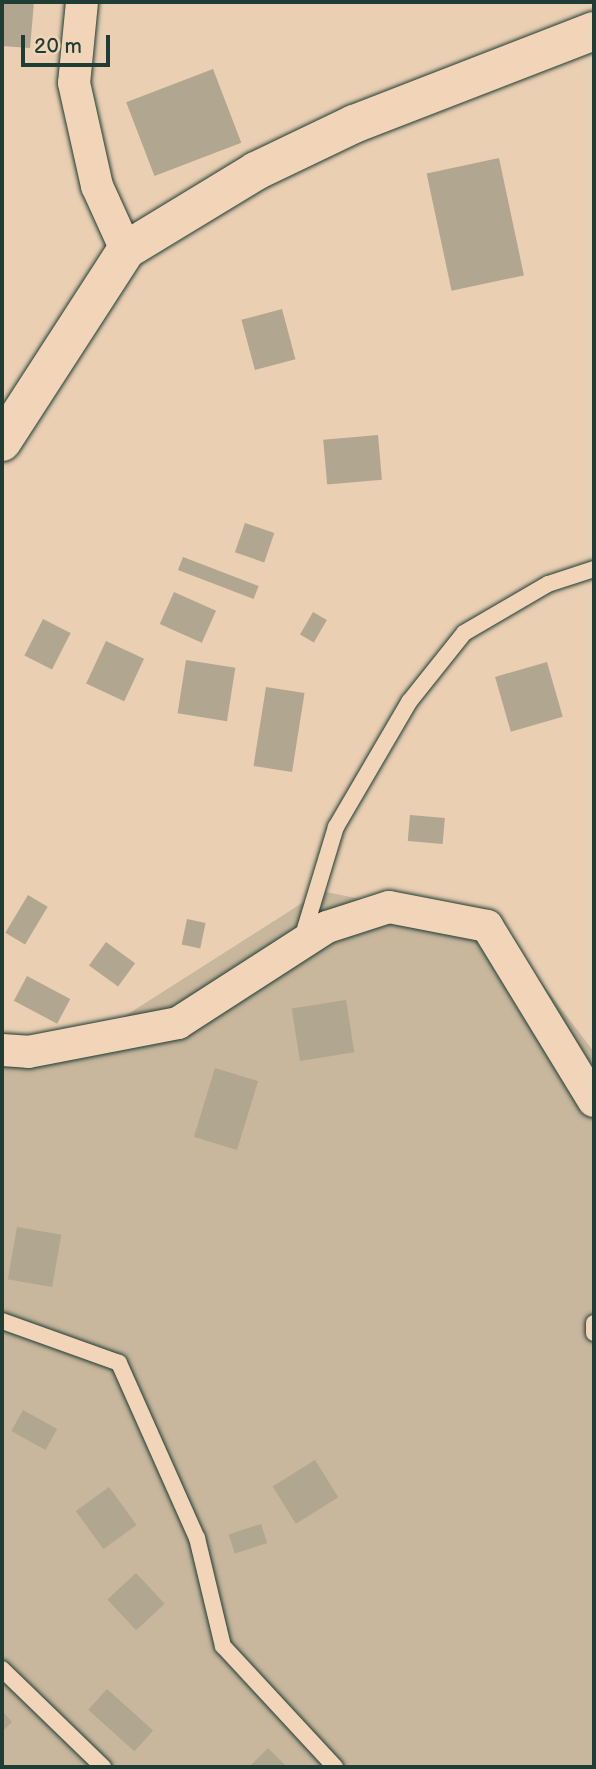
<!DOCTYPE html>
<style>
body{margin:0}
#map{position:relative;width:596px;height:1769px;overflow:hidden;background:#eacfb3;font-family:"Balsamiq Sans",sans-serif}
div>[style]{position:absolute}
.green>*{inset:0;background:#c8b69d}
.building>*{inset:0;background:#b1a690;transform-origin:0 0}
.roads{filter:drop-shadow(0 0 2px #1f3d34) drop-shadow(0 0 2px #1f3d34)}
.service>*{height:16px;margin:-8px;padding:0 8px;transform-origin:8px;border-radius:8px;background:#f2d5b8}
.minor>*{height:32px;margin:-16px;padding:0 16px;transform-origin:16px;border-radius:16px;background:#f2d5b8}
.tertiary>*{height:38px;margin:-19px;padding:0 19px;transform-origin:19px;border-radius:19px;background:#f2d5b8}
span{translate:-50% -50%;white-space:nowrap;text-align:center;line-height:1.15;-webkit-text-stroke:6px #f2d5b8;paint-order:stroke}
.frame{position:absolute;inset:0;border:4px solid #1f3d34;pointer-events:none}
.scale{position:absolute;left:21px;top:35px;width:89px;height:32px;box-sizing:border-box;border:4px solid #1f3d34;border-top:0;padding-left:9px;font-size:21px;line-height:24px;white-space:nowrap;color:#1f3d34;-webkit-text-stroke:5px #f2d5b8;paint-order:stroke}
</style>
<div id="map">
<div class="green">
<i style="clip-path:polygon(321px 891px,499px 927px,594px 1052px,594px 1767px,2px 1767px,2px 1043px,81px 1044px)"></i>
</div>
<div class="building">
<i style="clip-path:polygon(2px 2px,34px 2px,30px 48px,2px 46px)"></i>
<i style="left:213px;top:69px;width:79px;height:93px;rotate:69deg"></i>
<i style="left:499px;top:158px;width:120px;height:74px;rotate:78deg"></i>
<i style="left:282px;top:309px;width:52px;height:42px;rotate:75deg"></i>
<i style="left:378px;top:435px;width:45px;height:55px;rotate:85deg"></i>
<i style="left:245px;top:523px;width:31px;height:31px;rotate:19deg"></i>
<i style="left:183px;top:557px;width:81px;height:14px;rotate:21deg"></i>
<i style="left:174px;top:592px;width:46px;height:35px;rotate:24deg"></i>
<i style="left:313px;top:612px;width:16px;height:26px;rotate:30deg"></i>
<i style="left:43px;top:619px;width:31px;height:41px;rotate:27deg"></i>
<i style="left:106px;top:641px;width:42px;height:47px;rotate:25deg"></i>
<i style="left:186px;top:660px;width:50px;height:54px;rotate:9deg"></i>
<i style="left:547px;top:662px;width:57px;height:54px;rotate:74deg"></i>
<i style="left:266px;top:687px;width:39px;height:80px;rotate:9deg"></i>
<i style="left:410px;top:815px;width:35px;height:26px;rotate:5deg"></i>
<i style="left:28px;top:895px;width:23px;height:44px;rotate:31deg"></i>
<i style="left:187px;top:919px;width:19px;height:26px;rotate:12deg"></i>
<i style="left:106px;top:942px;width:36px;height:29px;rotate:36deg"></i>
<i style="left:27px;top:976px;width:49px;height:28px;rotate:28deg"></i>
<i style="left:346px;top:1000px;width:53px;height:55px;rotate:81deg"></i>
<i style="left:215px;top:1068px;width:45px;height:72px;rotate:17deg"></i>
<i style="left:17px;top:1227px;width:45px;height:53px;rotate:10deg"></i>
<i style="left:23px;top:1410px;width:39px;height:24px;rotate:29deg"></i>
<i style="left:315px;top:1460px;width:44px;height:50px;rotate:58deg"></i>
<i style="left:109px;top:1487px;width:47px;height:41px;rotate:54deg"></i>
<i style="left:261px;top:1524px;width:20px;height:34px;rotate:72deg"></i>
<i style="left:136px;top:1573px;width:42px;height:39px;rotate:47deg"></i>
<i style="left:107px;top:1689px;width:62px;height:28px;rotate:42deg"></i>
<i style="clip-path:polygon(2px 1711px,12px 1722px,2px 1732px)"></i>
<i style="clip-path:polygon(268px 1748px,287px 1767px,249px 1767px)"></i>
</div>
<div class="roads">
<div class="service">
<i style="left:301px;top:942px;width:120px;rotate:-73.1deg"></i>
<i style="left:336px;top:827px;width:145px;rotate:-59.7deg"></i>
<i style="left:409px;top:702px;width:88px;rotate:-51.4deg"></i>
<i style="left:464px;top:633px;width:97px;rotate:-30.3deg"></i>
<i style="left:548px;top:584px;width:48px;rotate:-18.1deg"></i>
<i style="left:2px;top:1321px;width:124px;rotate:19.7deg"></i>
<i style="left:119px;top:1363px;width:192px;rotate:66deg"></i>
<i style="left:197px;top:1538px;width:111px;rotate:76.5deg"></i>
<i style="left:223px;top:1646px;width:165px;rotate:47.2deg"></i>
<i style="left:594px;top:1323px;width:10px;rotate:90deg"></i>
<i style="left:2px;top:1669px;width:141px;rotate:44.1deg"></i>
</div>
<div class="minor">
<i style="left:82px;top:2px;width:81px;rotate:95.6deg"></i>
<i style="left:74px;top:83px;width:106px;rotate:77.4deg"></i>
<i style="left:97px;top:186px;width:70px;rotate:65.6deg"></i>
<i style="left:2px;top:1050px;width:26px;rotate:4deg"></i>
<i style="left:28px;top:1052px;width:153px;rotate:-10.9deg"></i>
<i style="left:178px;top:1023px;width:177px;rotate:-32.8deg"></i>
<i style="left:327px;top:927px;width:65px;rotate:-17.9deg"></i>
<i style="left:389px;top:907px;width:100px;rotate:11deg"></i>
<i style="left:487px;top:926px;width:205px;rotate:58.6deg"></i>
</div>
<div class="tertiary">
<i style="left:2px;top:442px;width:229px;rotate:-57.1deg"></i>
<i style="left:126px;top:250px;width:152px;rotate:-31.3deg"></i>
<i style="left:256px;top:171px;width:109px;rotate:-25.6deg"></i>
<i style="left:354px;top:124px;width:257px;rotate:-21.2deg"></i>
</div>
</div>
<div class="frame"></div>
<div class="scale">20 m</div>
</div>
